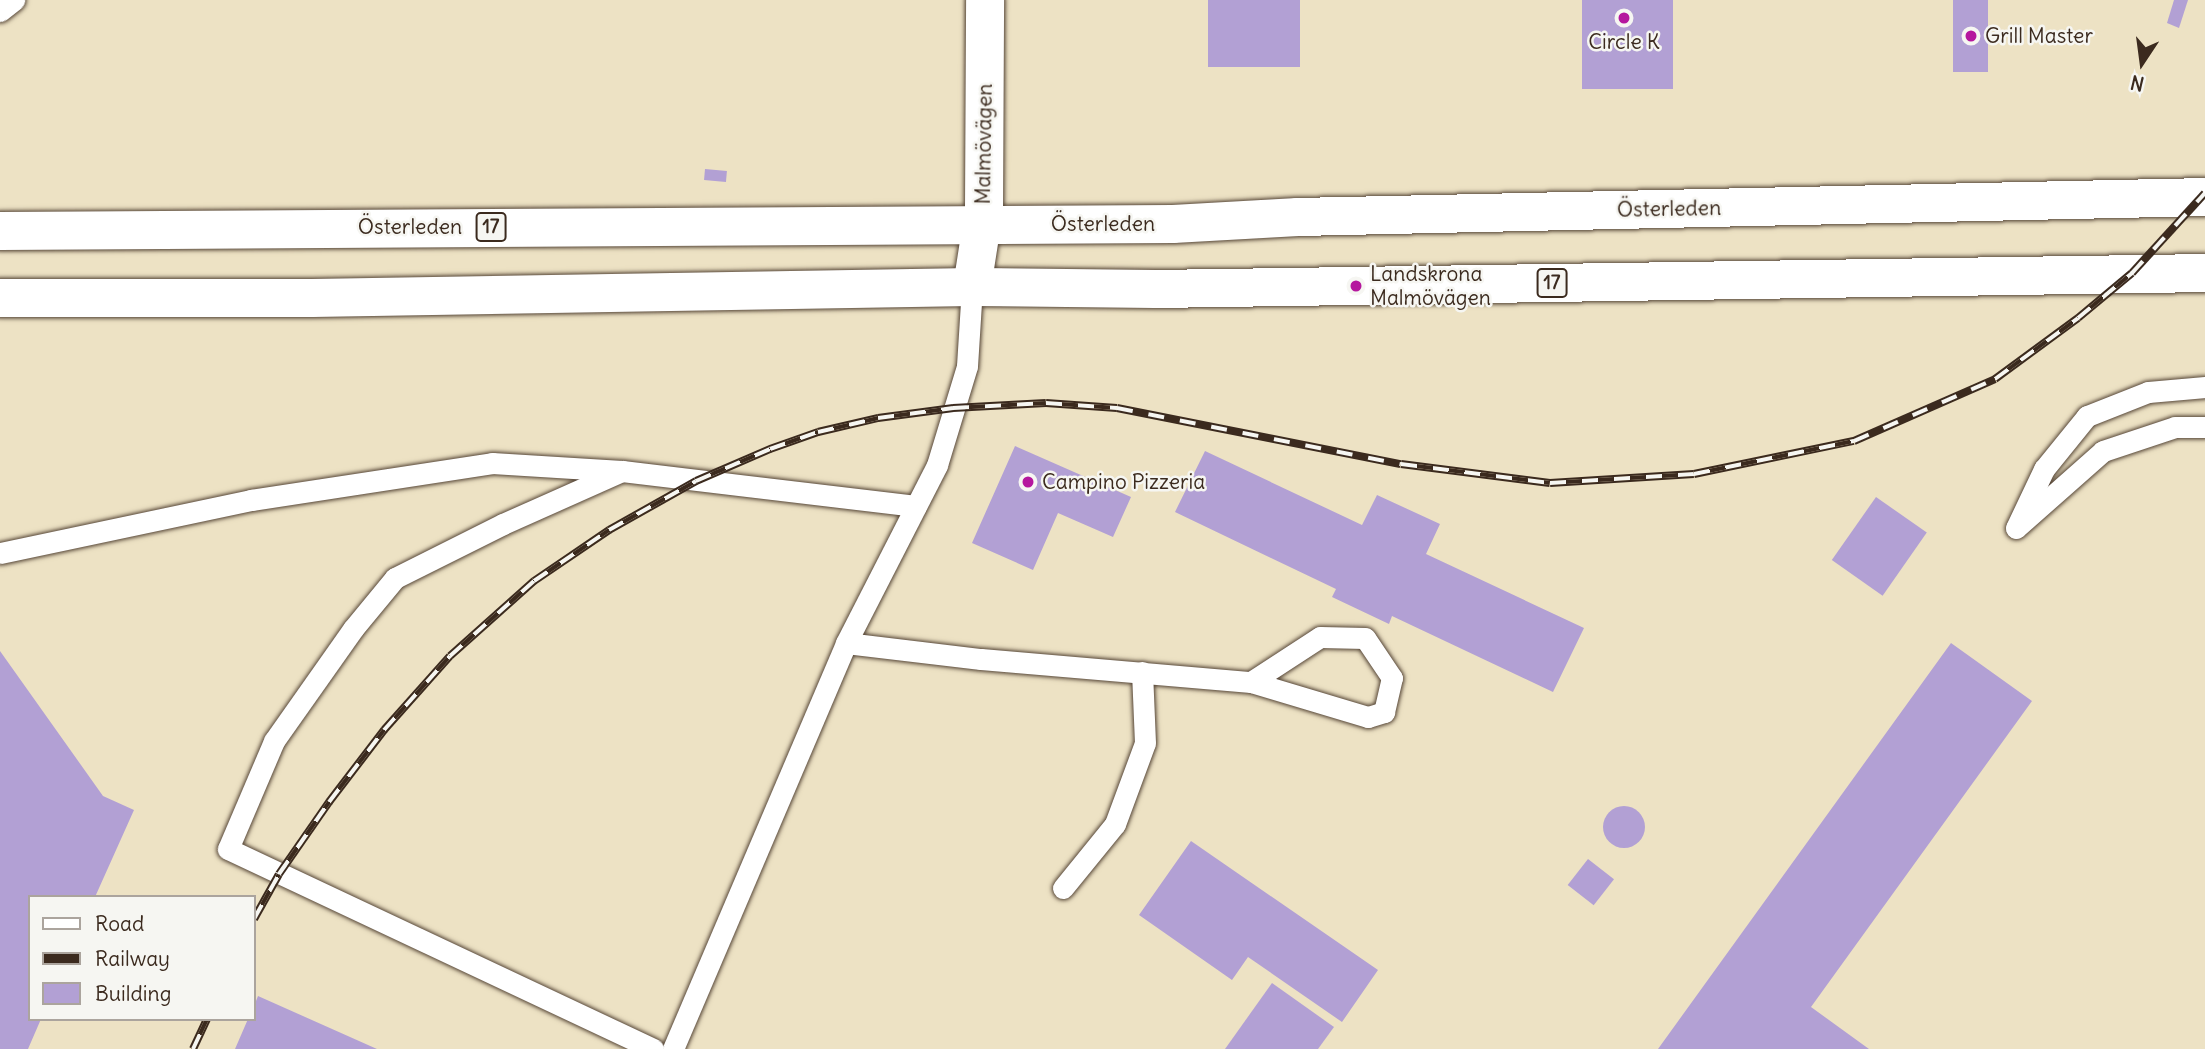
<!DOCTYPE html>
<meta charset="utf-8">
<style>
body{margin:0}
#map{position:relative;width:2205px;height:1049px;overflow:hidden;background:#ede2c4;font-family:Delius,sans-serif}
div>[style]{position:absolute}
.building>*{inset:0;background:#b2a0d4;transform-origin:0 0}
.round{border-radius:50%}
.roads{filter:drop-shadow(0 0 2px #564637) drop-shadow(0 0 2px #564637)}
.lane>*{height:21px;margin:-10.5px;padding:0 10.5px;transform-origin:10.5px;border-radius:10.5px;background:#fff}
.street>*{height:38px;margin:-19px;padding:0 19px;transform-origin:19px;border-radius:19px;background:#fff}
.primary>*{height:38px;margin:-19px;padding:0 19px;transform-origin:19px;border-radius:19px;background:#fff}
.rail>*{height:8px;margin-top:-4px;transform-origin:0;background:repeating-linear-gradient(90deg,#f6f6f2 0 16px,#3b2a1e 0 32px);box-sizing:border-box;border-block:2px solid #3b2a1e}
.dots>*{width:19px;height:19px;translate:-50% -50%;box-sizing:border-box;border:4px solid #f6f6f2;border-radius:50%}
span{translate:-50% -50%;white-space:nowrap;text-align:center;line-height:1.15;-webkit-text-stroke:5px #f6f6f2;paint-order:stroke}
.shield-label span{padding:2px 5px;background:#f6f6f2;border:2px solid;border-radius:5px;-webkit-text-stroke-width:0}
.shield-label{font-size:19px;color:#3b2a1e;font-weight:700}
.poi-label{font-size:21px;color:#3b2a1e}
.left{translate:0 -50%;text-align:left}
.street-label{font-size:21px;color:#3b2a1e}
.legend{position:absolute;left:28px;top:895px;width:228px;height:126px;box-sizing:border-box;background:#f6f6f2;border:2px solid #aba49d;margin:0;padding:9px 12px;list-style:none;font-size:21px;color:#3b2a1e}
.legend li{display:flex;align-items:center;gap:14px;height:35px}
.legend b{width:35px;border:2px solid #aba49d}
.north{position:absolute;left:2107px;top:28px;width:70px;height:70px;-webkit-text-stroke:5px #f6f6f2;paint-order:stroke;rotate:193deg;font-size:19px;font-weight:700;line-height:28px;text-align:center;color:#3b2a1e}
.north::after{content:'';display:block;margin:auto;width:24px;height:32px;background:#3b2a1e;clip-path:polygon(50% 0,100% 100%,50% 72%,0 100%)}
</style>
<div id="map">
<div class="building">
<i style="left:1208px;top:0;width:92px;height:67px"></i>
<i style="left:1582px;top:0;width:91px;height:89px"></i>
<i style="left:1953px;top:0;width:35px;height:72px"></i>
<i style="clip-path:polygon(2174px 0,2188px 0,2179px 28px,2167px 23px)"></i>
<i style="left:705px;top:169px;width:22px;height:11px;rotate:5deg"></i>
<i style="clip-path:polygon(1015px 446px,1131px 497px,1113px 537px,1058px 513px,1033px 570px,972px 543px)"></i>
<i style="clip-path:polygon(1205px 451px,1362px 525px,1377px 495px,1440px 524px,1426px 554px,1584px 628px,1553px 692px,1392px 616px,1389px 624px,1332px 597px,1336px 589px,1175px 512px)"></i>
<i style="left:1876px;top:497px;width:62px;height:77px;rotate:35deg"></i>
<i style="clip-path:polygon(1951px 643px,2032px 701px,1811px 1007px,1869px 1049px,1658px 1049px)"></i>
<i style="clip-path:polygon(0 651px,103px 796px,134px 810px,95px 897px,30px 897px,30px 1019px,41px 1019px,28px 1049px,0 1049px)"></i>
<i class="round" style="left:1603px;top:806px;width:42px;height:42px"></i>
<i style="clip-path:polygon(1191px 841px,1378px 970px,1342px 1022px,1248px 957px,1232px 980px,1139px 915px)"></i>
<i style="left:1588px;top:859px;width:33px;height:33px;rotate:38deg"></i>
<i style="clip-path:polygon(1272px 983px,1334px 1027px,1318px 1049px,1225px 1049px)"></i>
<i style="clip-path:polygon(258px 996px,377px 1049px,235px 1049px,248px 1019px,254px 1019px,254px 1006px)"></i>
</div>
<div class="roads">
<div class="lane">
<i style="left:0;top:11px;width:18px;rotate:-38deg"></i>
<i style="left:2205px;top:387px;width:57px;rotate:175deg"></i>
<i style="left:2148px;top:392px;width:66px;rotate:158.5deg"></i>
<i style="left:2087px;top:416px;width:68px;rotate:129.1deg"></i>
<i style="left:2044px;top:469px;width:65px;rotate:115.4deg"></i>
<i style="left:2016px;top:528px;width:116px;rotate:-41.5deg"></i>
<i style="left:2103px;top:451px;width:76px;rotate:-18.4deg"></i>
<i style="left:2175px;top:427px;width:30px"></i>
<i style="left:622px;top:471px;width:130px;rotate:156deg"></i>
<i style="left:503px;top:524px;width:121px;rotate:153.4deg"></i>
<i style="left:395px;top:578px;width:66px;rotate:129.5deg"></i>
<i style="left:353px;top:629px;width:137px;rotate:125.2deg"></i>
<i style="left:274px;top:741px;width:117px;rotate:113.1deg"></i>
<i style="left:228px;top:849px;width:470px;rotate:25.2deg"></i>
<i style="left:0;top:553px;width:257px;rotate:-11.9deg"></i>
<i style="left:251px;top:500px;width:244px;rotate:-8.7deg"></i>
<i style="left:492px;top:463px;width:130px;rotate:3.5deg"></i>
<i style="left:622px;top:471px;width:296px;rotate:6.8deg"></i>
<i style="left:846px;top:643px;width:136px;rotate:6.8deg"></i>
<i style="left:981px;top:659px;width:271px;rotate:4.9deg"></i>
<i style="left:1251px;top:682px;width:122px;rotate:16.7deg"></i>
<i style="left:1368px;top:717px;width:17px;rotate:-17deg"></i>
<i style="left:1384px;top:712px;width:35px;rotate:-77deg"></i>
<i style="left:1392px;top:678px;width:48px;rotate:-124deg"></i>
<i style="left:1365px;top:638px;width:45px;rotate:-178.7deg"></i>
<i style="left:1320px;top:637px;width:82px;rotate:146.9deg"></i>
<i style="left:1063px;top:888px;width:82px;rotate:-50.9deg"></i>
<i style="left:1115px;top:824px;width:86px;rotate:-69.7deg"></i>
<i style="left:1145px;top:743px;width:71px;rotate:-92.4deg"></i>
<i style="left:673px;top:1049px;width:441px;rotate:-66.9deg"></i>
<i style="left:846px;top:643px;width:200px;rotate:-62.9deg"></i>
<i style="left:937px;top:465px;width:103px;rotate:-73.1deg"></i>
<i style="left:967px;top:366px;width:79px;rotate:-86.4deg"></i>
</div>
<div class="street">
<i style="left:972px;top:287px;width:78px;rotate:-81.1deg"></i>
<i style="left:984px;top:210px;width:210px;rotate:-89.7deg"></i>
</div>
<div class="primary">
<i style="left:0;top:231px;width:1173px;rotate:-0.34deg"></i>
<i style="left:1173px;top:224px;width:125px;rotate:-3.2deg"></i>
<i style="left:1298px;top:217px;width:907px;rotate:-1.26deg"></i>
<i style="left:0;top:298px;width:312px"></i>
<i style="left:312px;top:298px;width:660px;rotate:-0.95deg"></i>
<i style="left:972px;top:287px;width:183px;rotate:0.6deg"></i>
<i style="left:1155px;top:289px;width:1050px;rotate:-0.87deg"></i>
</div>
</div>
<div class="rail">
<i style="left:254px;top:919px;width:51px;rotate:-60.9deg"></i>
<i style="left:279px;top:874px;width:88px;rotate:-55.2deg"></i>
<i style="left:329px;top:802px;width:91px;rotate:-52.6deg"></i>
<i style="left:384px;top:730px;width:99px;rotate:-48.3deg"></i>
<i style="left:450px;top:656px;width:113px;rotate:-41.8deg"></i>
<i style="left:534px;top:581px;width:91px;rotate:-34.2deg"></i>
<i style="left:609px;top:530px;width:100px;rotate:-29.4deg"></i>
<i style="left:696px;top:481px;width:81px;rotate:-23.4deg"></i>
<i style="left:770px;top:449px;width:51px;rotate:-19.5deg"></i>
<i style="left:818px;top:432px;width:62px;rotate:-13.1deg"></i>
<i style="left:878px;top:418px;width:76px;rotate:-7.6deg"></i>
<i style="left:953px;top:408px;width:93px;rotate:-3.1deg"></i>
<i style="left:1046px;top:403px;width:71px;rotate:4deg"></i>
<i style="left:1117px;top:408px;width:289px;rotate:11.2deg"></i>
<i style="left:1401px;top:464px;width:150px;rotate:7.3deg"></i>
<i style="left:1550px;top:483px;width:144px;rotate:-3.6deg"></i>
<i style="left:1694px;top:474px;width:163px;rotate:-11.7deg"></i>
<i style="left:1854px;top:441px;width:154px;rotate:-23.7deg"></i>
<i style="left:1995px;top:379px;width:103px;rotate:-36.3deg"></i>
<i style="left:2078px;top:318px;width:70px;rotate:-39.8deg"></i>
<i style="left:2132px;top:273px;width:108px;rotate:-47.6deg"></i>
<i style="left:193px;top:1049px;width:33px;rotate:-65deg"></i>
</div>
<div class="dots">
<i style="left:1624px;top:18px;background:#b5179e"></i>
<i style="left:1971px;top:36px;background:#b5179e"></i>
<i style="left:1356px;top:286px;background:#b5179e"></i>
<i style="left:1028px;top:482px;background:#b5179e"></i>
</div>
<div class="shield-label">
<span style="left:491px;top:227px">17</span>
<span style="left:1552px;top:283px">17</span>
</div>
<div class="poi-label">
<span class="left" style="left:1985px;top:36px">Grill Master</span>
<span style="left:1624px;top:42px">Circle K</span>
<span class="left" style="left:1370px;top:286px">Landskrona<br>Malmövägen</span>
<span class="left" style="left:1042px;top:482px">Campino Pizzeria</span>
</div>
<div class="street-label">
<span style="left:984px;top:144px;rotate:-89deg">Malmövägen</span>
<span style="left:1669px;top:209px;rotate:-1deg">Österleden</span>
<span style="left:1103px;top:224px">Österleden</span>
<span style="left:410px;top:227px">Österleden</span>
</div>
<ul class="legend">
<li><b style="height:9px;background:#fff"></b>Road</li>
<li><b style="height:9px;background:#3b2a1e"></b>Railway</li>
<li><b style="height:19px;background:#b2a0d4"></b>Building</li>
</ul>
<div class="north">N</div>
</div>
